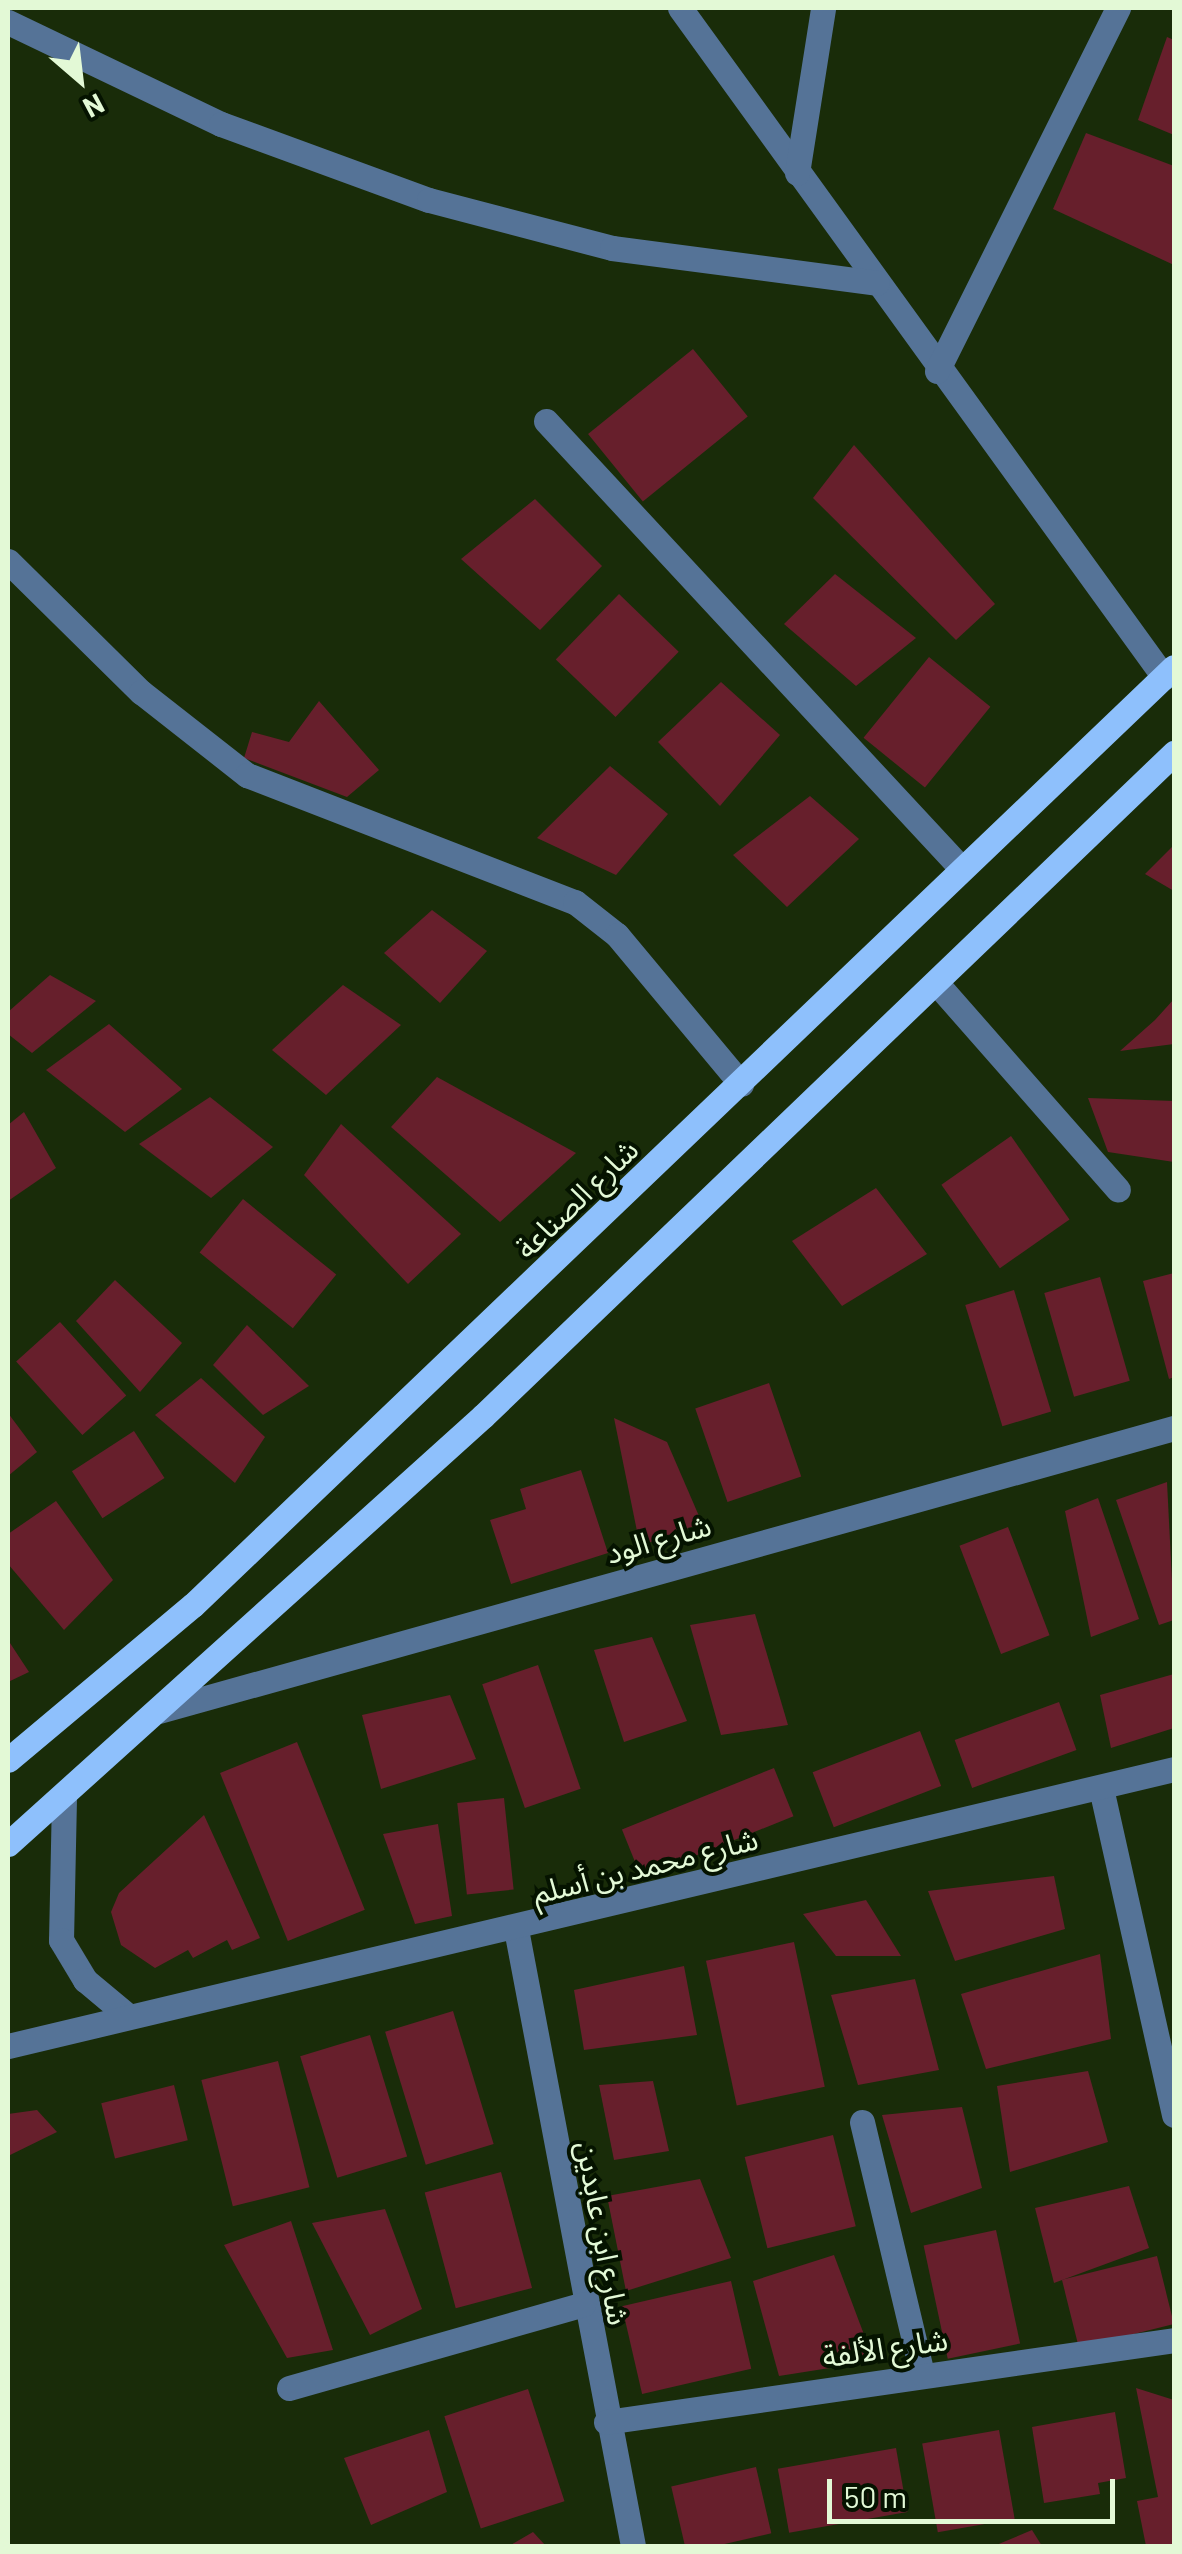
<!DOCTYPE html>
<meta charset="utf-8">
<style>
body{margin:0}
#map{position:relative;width:1182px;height:2554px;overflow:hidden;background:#192c09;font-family:Barlow,"Noto Sans Arabic",sans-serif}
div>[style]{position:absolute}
.building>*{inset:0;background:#671f2c;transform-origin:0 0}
.minor>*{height:25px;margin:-12.5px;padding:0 12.5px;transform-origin:12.5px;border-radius:12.5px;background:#557397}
.major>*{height:25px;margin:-12.5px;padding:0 12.5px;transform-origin:12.5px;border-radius:12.5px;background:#8ec0fc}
span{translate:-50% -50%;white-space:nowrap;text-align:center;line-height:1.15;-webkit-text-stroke:8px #051300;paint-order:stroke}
.street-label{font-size:30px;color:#e3f9d6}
.frame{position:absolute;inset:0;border:10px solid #e3f9d6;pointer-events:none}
.north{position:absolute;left:30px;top:30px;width:100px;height:100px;-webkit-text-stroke:8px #051300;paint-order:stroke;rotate:152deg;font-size:28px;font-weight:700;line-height:40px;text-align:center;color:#e3f9d6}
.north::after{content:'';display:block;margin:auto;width:35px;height:45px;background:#e3f9d6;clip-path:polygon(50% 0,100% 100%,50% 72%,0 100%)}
.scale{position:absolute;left:827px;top:2479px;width:288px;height:45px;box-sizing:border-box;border:5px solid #e3f9d6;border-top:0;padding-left:12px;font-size:30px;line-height:35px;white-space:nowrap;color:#e3f9d6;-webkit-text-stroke:8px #051300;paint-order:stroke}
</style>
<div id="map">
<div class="building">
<i style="clip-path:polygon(1167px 37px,1174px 40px,1174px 135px,1138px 120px)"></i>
<i style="clip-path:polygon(1086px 133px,1174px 166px,1174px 265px,1053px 209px)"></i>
<i style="left:693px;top:349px;width:87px;height:135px;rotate:51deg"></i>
<i style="clip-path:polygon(854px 445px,995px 604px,956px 640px,813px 498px)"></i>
<i style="clip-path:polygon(535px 499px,602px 566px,540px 630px,461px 559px)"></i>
<i style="clip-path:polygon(835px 574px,916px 638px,856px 686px,784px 624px)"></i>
<i style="left:619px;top:594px;width:83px;height:91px;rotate:44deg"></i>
<i style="left:929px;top:657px;width:79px;height:104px;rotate:39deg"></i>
<i style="clip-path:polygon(721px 682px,780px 735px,720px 806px,658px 742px)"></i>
<i style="clip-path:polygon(319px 701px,379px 770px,347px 797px,244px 758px,252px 732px,289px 742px)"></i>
<i style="clip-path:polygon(610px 766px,668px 814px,616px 875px,537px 838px)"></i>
<i style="clip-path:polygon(810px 796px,859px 839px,787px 907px,733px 855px)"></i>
<i style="clip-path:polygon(1174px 845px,1174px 891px,1145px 874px)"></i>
<i style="clip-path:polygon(432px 910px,487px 951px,440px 1003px,384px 953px)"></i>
<i style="clip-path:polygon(50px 975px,96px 1001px,32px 1053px,8px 1034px,8px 1012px)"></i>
<i style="clip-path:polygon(343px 985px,401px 1025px,326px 1095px,272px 1050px)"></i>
<i style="clip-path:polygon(1174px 999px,1174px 1044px,1120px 1051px,1155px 1020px)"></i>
<i style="clip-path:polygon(109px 1024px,182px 1089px,125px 1132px,46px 1070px)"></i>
<i style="clip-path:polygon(437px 1077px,576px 1153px,500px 1222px,391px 1127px)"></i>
<i style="clip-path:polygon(210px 1097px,273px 1147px,211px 1198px,139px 1144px)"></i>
<i style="clip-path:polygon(1088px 1098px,1174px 1101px,1174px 1162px,1108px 1152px)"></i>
<i style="clip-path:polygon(24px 1112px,56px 1168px,8px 1201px,8px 1125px)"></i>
<i style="clip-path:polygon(341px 1124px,461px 1234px,408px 1284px,304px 1175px)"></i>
<i style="left:1011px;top:1136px;width:102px;height:85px;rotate:55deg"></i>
<i style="clip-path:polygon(876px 1188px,927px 1254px,842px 1306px,792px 1241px)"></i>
<i style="left:243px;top:1199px;width:120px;height:69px;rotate:39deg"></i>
<i style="clip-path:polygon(1174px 1273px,1174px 1377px,1169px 1379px,1143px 1281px)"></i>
<i style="left:1100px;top:1277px;width:108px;height:58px;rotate:74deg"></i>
<i style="clip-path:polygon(115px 1280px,182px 1343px,140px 1392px,76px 1321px)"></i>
<i style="left:1014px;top:1290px;width:127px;height:51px;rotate:73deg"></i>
<i style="left:60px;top:1322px;width:99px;height:59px;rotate:48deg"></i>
<i style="clip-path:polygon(247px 1325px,309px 1386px,263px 1415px,213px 1365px)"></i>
<i style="clip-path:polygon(201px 1378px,265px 1437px,235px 1483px,155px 1415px)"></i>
<i style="left:769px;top:1383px;width:99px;height:78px;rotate:71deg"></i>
<i style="clip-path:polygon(8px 1413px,37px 1452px,8px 1476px)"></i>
<i style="clip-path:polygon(614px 1418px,667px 1442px,702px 1523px,640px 1546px)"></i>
<i style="left:134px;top:1431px;width:56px;height:74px;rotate:57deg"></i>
<i style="clip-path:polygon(581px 1470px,608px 1553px,511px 1584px,490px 1520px,526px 1509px,520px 1489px)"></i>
<i style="clip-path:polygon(1167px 1482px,1174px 1620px,1159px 1625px,1116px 1500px)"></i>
<i style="clip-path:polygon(1098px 1498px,1139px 1619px,1091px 1637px,1065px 1511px)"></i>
<i style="clip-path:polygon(56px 1501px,113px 1580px,64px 1630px,8px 1564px,8px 1534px)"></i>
<i style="left:1008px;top:1527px;width:116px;height:52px;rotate:69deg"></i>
<i style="clip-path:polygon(755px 1614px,788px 1725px,721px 1735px,690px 1625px)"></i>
<i style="clip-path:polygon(652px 1637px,687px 1721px,624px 1742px,594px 1650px)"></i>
<i style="clip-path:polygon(8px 1640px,29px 1672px,8px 1682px)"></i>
<i style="left:538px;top:1665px;width:131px;height:59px;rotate:71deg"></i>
<i style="clip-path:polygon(1174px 1674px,1174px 1728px,1111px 1748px,1100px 1695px)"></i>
<i style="clip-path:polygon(450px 1695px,476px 1759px,381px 1789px,362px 1715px)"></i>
<i style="left:1059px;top:1702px;width:51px;height:111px;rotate:70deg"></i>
<i style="left:920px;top:1731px;width:59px;height:115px;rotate:69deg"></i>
<i style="left:297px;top:1742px;width:181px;height:83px;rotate:68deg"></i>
<i style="left:774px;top:1768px;width:52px;height:164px;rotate:68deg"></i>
<i style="left:504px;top:1798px;width:92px;height:47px;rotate:84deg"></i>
<i style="clip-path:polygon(204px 1815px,260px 1938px,232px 1950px,227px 1940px,193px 1958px,188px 1950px,155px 1968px,121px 1945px,111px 1912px,119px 1893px)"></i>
<i style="clip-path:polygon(438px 1824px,452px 1916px,415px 1924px,383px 1834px)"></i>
<i style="clip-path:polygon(1054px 1876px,1065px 1929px,955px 1961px,928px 1891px)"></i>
<i style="clip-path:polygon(866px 1900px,901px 1956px,836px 1956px,803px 1914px)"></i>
<i style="left:794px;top:1942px;width:148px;height:90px;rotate:78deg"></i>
<i style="clip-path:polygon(1100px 1954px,1111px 2039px,986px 2069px,961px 1994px)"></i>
<i style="clip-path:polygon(684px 1966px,697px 2035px,584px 2050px,574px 1990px)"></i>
<i style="clip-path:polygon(915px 1979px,939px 2070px,858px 2085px,831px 1995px)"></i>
<i style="left:453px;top:2011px;width:139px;height:71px;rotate:73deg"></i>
<i style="left:370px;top:2035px;width:127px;height:73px;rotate:73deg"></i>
<i style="left:278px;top:2061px;width:130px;height:79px;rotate:76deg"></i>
<i style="clip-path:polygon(1088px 2071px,1108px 2142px,1010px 2172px,997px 2086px)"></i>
<i style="clip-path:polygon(653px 2081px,669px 2151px,614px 2160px,599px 2085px)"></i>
<i style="left:174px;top:2085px;width:57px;height:75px;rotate:76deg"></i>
<i style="clip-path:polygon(962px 2107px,982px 2188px,911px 2213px,882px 2115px)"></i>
<i style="clip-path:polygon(37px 2110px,57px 2132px,8px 2156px,8px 2114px)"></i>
<i style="left:833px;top:2135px;width:94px;height:91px;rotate:76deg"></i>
<i style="left:501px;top:2172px;width:120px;height:79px;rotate:75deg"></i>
<i style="clip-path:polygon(700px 2179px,731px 2258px,626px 2291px,607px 2196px)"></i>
<i style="clip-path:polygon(1129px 2186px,1149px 2248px,1054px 2283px,1035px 2208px)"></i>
<i style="clip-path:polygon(385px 2209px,422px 2309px,370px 2335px,312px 2223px)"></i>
<i style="clip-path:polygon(291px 2221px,333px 2350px,287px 2358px,224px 2245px)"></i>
<i style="left:996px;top:2230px;width:116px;height:74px;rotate:78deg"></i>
<i style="clip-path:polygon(834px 2255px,874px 2361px,779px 2376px,753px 2281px)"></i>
<i style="left:1157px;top:2256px;width:70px;height:98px;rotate:76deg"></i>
<i style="left:731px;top:2281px;width:90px;height:112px;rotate:77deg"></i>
<i style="clip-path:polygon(1136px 2388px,1174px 2400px,1174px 2546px,1146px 2546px,1137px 2501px,1158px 2497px)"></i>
<i style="left:528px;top:2389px;width:118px;height:88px;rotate:72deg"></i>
<i style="clip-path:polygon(1115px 2412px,1126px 2478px,1098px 2483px,1100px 2494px,1044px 2503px,1032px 2427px)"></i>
<i style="clip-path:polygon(429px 2430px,447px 2492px,371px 2525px,344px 2458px)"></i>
<i style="left:999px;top:2430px;width:90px;height:78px;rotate:80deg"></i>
<i style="left:896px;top:2448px;width:65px;height:120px;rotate:80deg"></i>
<i style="left:756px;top:2467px;width:68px;height:87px;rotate:77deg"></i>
<i style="clip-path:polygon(1032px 2530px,1042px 2546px,994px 2546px)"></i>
<i style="clip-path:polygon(533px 2532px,546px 2546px,509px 2546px)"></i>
</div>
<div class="minor">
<i style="left:680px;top:8px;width:826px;rotate:54.12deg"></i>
<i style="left:8px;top:22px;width:236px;rotate:25.6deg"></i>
<i style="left:221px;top:124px;width:221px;rotate:20.1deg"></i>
<i style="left:429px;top:200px;width:189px;rotate:14.7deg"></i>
<i style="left:612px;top:248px;width:267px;rotate:7.5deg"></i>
<i style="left:797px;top:173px;width:167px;rotate:-81deg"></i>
<i style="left:937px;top:371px;width:406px;rotate:-63.5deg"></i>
<i style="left:546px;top:421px;width:610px;rotate:47.13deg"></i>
<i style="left:8px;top:561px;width:187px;rotate:44.6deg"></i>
<i style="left:141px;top:692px;width:135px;rotate:38.1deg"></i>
<i style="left:247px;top:775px;width:352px;rotate:21.2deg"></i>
<i style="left:575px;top:902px;width:53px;rotate:38.2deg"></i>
<i style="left:617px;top:935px;width:194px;rotate:50.2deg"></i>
<i style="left:939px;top:986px;width:271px;rotate:48.7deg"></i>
<i style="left:159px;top:1711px;width:1054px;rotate:-15.58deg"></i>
<i style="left:1101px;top:1788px;width:335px;rotate:77.4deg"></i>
<i style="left:64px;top:1798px;width:142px;rotate:91.2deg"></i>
<i style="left:61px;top:1940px;width:47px;rotate:59deg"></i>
<i style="left:85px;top:1980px;width:56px;rotate:39.9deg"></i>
<i style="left:516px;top:1929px;width:628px;rotate:79.26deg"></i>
<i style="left:8px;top:2046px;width:1198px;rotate:-13.36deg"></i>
<i style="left:862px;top:2122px;width:259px;rotate:76.6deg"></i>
<i style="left:289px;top:2388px;width:306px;rotate:-15.9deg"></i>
<i style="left:606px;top:2422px;width:574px;rotate:-8.21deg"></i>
</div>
<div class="major">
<i style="left:8px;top:1760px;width:241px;rotate:-40deg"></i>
<i style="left:193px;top:1605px;width:1357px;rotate:-43.72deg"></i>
<i style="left:8px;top:1844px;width:639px;rotate:-42.02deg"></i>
<i style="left:483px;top:1416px;width:958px;rotate:-43.82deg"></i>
</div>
<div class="street-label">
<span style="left:576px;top:1198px;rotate:-44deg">شارع الصناعة</span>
<span style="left:658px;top:1538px;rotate:-16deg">شارع الود</span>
<span style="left:645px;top:1865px;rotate:-14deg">شارع محمد بن أسلم</span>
<span style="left:604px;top:2233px;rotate:80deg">شارع ابن عابدين</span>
<span style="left:885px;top:2347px;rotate:-8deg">شارع الألفة</span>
</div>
<div class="frame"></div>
<div class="north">N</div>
<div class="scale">50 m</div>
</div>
